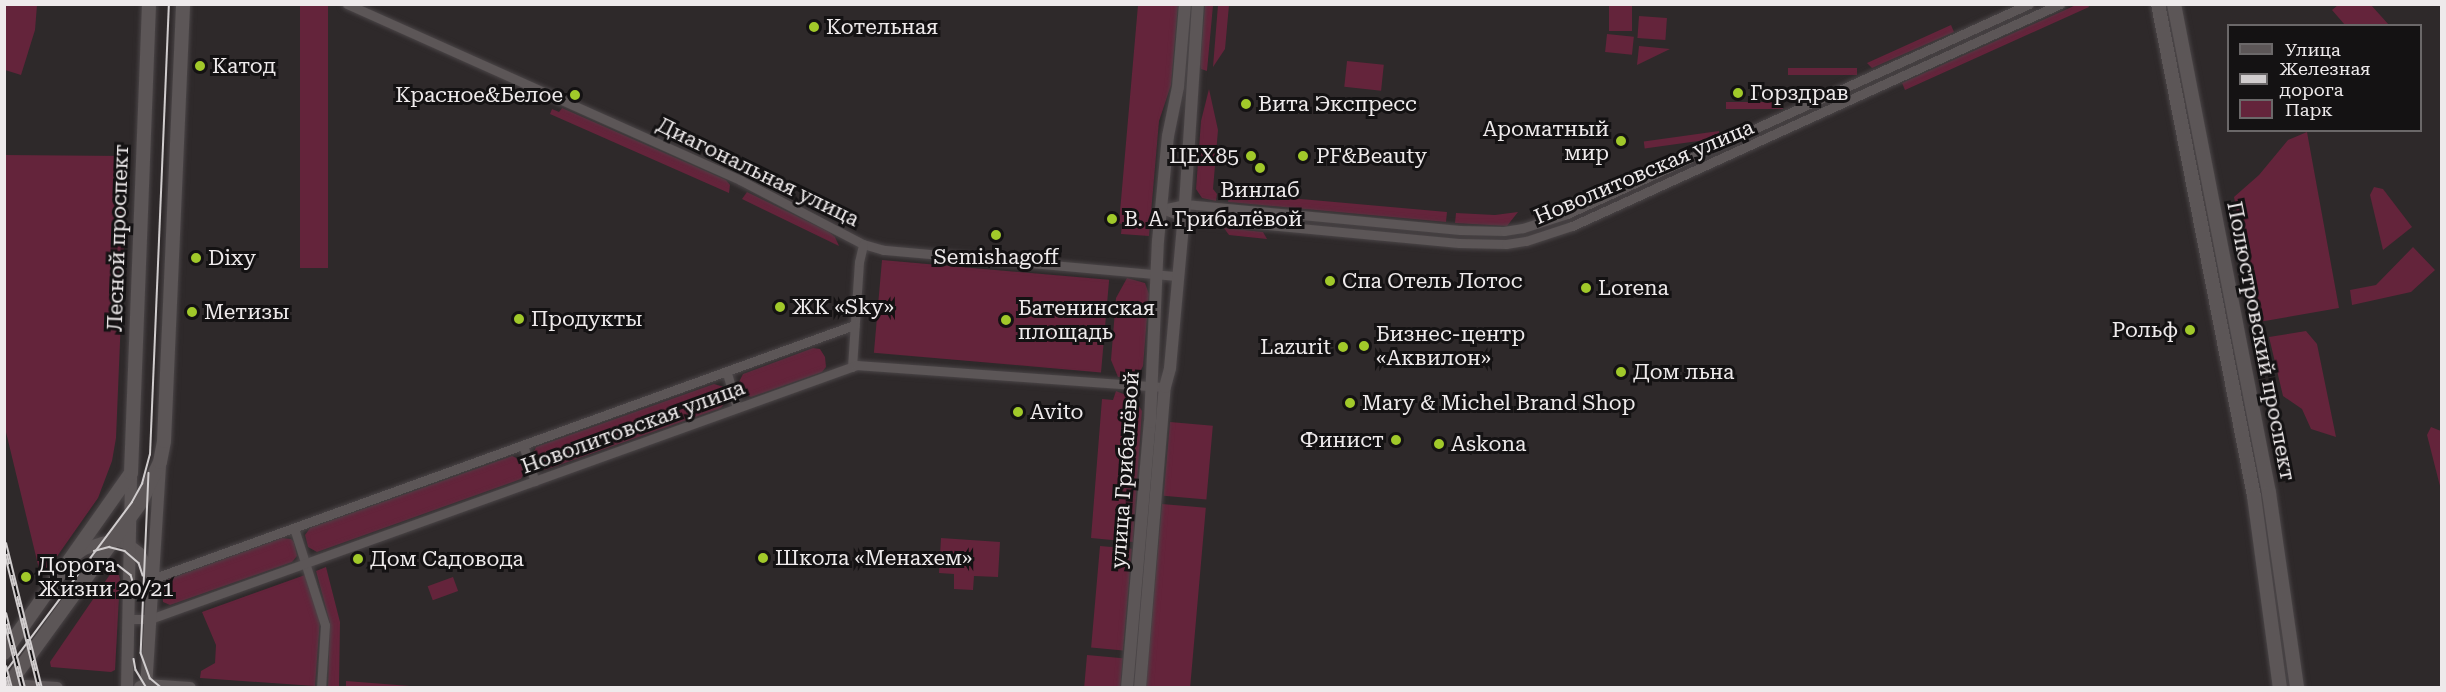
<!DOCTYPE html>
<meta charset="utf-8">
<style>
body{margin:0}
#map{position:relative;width:2446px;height:692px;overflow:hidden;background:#2e292a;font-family:"Roboto Serif",serif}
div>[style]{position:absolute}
.green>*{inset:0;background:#64243b;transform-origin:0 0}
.roads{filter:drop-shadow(0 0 2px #4a4547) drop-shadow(0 0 2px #4a4547)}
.minor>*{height:9px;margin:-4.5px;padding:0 4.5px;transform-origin:4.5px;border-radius:4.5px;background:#5c5657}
.tertiary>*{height:12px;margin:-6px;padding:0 6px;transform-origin:6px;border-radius:6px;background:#5c5657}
.secondary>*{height:14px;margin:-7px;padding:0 7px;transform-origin:7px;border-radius:7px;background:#5c5657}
.tram>*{height:1.5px;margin:-0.75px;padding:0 0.75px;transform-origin:0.75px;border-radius:0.75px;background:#d1cdce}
.rail>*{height:6px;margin-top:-3px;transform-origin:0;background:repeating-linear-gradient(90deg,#141213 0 11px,#d1cdce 0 22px);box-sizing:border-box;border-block:2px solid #d1cdce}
.dots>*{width:16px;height:16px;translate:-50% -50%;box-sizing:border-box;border:3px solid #141213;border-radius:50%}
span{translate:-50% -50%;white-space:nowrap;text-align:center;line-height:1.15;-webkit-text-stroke:6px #141213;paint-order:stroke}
.poi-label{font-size:21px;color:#eeeaeb}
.left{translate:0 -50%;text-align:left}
.right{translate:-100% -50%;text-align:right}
.street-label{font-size:21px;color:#eeeaeb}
.frame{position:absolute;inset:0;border:6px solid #eeeaeb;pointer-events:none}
.legend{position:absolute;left:2227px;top:24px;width:195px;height:108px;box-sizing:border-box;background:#141213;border:2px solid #6b6869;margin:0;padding:8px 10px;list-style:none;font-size:18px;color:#eeeaeb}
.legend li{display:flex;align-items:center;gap:12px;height:30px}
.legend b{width:30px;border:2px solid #6b6869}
</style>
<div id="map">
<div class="green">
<i style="clip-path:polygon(4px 5px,37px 5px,35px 30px,21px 75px,5px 70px)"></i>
<i style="left:300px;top:5px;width:28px;height:263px"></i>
<i style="clip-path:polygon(1138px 5px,1178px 5px,1171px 85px,1159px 121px,1149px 236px,1121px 234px,1122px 224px,1119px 223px)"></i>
<i style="clip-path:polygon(1205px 5px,1213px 5px,1207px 71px,1201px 69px,1200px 65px)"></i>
<i style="clip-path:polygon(1218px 5px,1229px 5px,1225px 49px,1213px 67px)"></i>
<i style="left:1609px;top:5px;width:23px;height:26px"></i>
<i style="clip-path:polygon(2076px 5px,2088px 5px,2089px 7px,1905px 90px,1902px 83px)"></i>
<i style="clip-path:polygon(2338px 5px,2371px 5px,2389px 25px,2345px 25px,2332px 10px)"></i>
<i style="left:1639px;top:16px;width:28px;height:22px;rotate:4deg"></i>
<i style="clip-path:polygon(1951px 25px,1954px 32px,1872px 68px,1867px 63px)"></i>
<i style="left:1607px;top:34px;width:27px;height:18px;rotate:6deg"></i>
<i style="clip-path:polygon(1639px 46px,1670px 49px,1637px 65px)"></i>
<i style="left:1347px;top:61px;width:37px;height:26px;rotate:6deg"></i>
<i style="left:1857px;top:68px;width:7px;height:69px;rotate:90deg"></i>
<i style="clip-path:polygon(1209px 89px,1218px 130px,1213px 189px,1217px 194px,1216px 201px,1202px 198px,1196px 189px,1201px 121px)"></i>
<i style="left:1783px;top:102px;width:7px;height:57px;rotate:90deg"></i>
<i style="clip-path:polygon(562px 108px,726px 180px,730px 185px,729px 193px,550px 114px,552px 109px,559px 112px)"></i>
<i style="left:1719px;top:131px;width:7px;height:76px;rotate:82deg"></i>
<i style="clip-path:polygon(2307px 132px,2339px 308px,2259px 322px,2234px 197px,2259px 175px,2288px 140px)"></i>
<i style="clip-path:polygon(4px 155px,125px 156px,119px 196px,126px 197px,116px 438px,112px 461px,98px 498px,44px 575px,40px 573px,5px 428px)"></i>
<i style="left:1605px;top:182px;width:7px;height:64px;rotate:63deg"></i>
<i style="clip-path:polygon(2374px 187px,2383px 189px,2412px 227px,2383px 250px,2370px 195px)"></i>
<i style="clip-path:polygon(747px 192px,829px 232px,835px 237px,839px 246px,742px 199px)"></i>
<i style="clip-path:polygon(1232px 193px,1447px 212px,1446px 222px,1228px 202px,1229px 195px)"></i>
<i style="clip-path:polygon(1518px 212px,1507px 226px,1455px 223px,1456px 213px,1495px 215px)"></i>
<i style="clip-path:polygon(1224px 228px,1263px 232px,1267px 239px,1229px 235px)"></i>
<i style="clip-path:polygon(2413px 247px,2435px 270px,2411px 292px,2352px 305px,2350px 290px,2376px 285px)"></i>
<i style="left:882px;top:260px;width:228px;height:93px;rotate:5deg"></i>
<i style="clip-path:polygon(1127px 278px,1145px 283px,1149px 294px,1143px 366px,1137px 377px,1131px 378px,1118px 377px,1111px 360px,1116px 298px)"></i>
<i style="clip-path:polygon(2306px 331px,2317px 344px,2336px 437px,2311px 429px,2302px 409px,2283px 396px,2269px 337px)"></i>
<i style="clip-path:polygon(813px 348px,820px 349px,825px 357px,826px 367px,822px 372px,751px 397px,742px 393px,739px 382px,743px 374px)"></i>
<i style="clip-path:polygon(714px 384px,724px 387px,726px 401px,721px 408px,545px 470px,536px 466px,532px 456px,536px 447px)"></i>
<i style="clip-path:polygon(1116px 391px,1134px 398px,1142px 411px,1133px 542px,1091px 538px,1102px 399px,1113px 400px)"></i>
<i style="left:1170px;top:422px;width:43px;height:74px;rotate:5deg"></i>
<i style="clip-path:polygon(2431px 427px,2441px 431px,2441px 490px,2427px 435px)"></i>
<i style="clip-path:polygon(512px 456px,521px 460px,525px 471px,521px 479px,317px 552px,308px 547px,305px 535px,310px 528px)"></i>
<i style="left:1162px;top:504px;width:44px;height:184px;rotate:5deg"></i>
<i style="clip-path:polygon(282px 538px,291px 539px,294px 542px,297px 556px,292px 562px,170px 605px,163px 602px,162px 588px,169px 579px)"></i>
<i style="clip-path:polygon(941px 538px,1000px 542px,998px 577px,974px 576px,973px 590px,954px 589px,954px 574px,939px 573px)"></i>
<i style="left:1100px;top:546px;width:32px;height:102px;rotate:5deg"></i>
<i style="clip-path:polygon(326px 567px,340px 622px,339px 687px,328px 687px,330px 623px,316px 571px)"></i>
<i style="clip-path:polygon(111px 573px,119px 575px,120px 579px,115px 670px,111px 672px,51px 667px,50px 662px)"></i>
<i style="clip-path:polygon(305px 575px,320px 620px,315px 686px,200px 678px,201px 671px,215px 663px,216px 645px,202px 612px)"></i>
<i style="left:453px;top:577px;width:15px;height:27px;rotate:70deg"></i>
<i style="left:1087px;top:655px;width:36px;height:32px;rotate:5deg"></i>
<i style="clip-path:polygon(346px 681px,410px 686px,410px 687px,346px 687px)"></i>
</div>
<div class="roads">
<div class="minor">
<i style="left:347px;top:4px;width:431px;rotate:24.1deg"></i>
<i style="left:740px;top:180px;width:139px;rotate:27.5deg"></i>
<i style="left:863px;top:244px;width:22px;rotate:16deg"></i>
<i style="left:884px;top:250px;width:295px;rotate:5.1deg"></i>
<i style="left:1162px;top:209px;width:22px;rotate:21deg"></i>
<i style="left:1183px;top:217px;width:277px;rotate:5.4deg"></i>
<i style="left:1459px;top:243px;width:47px;rotate:1.2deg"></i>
<i style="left:1506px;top:244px;width:20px;rotate:-9deg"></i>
<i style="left:1526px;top:241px;width:48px;rotate:-18.1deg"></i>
<i style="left:1572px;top:226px;width:536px;rotate:-24.46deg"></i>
<i style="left:1162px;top:209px;width:24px;rotate:-12deg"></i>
<i style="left:1185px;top:204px;width:276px;rotate:5.4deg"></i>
<i style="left:1460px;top:230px;width:44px;rotate:1.3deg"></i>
<i style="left:1504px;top:231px;width:19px;rotate:-9deg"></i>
<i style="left:1523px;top:228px;width:46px;rotate:-17.7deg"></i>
<i style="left:1567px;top:214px;width:507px;rotate:-24.44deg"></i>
<i style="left:852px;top:367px;width:105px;rotate:-86.2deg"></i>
<i style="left:859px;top:262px;width:18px;rotate:-77deg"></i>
<i style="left:727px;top:373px;width:36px;rotate:74deg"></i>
<i style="left:523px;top:445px;width:38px;rotate:72deg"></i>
<i style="left:294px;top:528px;width:102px;rotate:72.3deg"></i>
<i style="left:325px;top:625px;width:63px;rotate:93.6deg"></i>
<i style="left:152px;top:579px;width:747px;rotate:-19.89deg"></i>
<i style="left:129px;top:619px;width:21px"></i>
<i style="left:150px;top:619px;width:751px;rotate:-19.76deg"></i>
<i style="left:857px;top:365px;width:309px;rotate:4.1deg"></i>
</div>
<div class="tertiary">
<i style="left:73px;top:557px;width:14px;rotate:-36deg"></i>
<i style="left:84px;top:549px;width:20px;rotate:-18deg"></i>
<i style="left:103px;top:543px;width:11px;rotate:-15deg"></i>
<i style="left:114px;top:540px;width:12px;rotate:14deg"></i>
<i style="left:126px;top:543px;width:16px;rotate:38deg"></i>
<i style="left:139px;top:553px;width:25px;rotate:61deg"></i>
<i style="left:8px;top:685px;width:49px;rotate:3.5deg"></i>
<i style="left:140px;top:687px;width:6px;rotate:-18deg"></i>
<i style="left:146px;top:685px;width:44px;rotate:3.9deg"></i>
<i style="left:127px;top:688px;width:215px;rotate:-88.9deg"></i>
<i style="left:146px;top:688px;width:222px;rotate:-86.4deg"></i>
<i style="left:1127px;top:688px;width:267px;rotate:-85.1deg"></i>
<i style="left:1150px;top:422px;width:181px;rotate:-87.5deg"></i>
<i style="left:1158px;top:241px;width:105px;rotate:-84.6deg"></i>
<i style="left:1168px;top:136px;width:50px;rotate:-78.5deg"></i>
<i style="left:1178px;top:87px;width:83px;rotate:-85.2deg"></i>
<i style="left:1140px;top:688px;width:302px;rotate:-85.3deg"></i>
<i style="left:1165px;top:387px;width:20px;rotate:-75deg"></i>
<i style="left:1170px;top:368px;width:165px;rotate:-84.8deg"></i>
<i style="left:1185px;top:204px;width:200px;rotate:-86.3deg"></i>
</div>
<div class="secondary">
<i style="left:2158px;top:4px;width:501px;rotate:78.96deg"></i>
<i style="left:2254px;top:496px;width:194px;rotate:82.3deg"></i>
<i style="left:2174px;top:4px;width:498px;rotate:79deg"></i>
<i style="left:2269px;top:493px;width:197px;rotate:81.8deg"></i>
<i style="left:4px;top:653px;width:220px;rotate:-54.8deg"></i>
<i style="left:131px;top:473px;width:469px;rotate:-87.8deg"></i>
<i style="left:6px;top:688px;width:230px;rotate:-54deg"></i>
<i style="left:141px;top:502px;width:44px;rotate:-64.6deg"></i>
<i style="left:160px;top:462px;width:21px;rotate:-79deg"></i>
<i style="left:164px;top:441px;width:437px;rotate:-87.5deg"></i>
</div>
</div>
<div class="tram">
<i style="left:149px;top:473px;width:180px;rotate:92.5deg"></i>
<i style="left:141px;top:653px;width:27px;rotate:70deg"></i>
<i style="left:150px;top:678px;width:16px;rotate:40deg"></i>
<i style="left:94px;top:551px;width:16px;rotate:-15deg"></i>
<i style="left:109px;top:547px;width:16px;rotate:14deg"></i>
<i style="left:125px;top:551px;width:18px;rotate:41deg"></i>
<i style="left:139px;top:563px;width:13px;rotate:72deg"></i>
<i style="left:83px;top:570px;width:17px;rotate:-25deg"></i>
<i style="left:98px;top:563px;width:20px;rotate:6deg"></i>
<i style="left:118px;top:565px;width:16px;rotate:38deg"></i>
<i style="left:131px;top:575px;width:21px;rotate:73deg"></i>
<i style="left:134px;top:659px;width:11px;rotate:80deg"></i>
<i style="left:136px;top:670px;width:21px;rotate:59deg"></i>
<i style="left:4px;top:674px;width:214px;rotate:-53.3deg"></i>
<i style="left:132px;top:502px;width:21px;rotate:-61deg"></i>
<i style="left:142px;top:484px;width:30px;rotate:-75deg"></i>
<i style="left:150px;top:455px;width:451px;rotate:-87.6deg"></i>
</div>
<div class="rail">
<i style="left:4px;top:543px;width:149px;rotate:76.1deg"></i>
<i style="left:4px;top:613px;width:77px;rotate:75.8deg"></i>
<i style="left:4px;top:666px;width:23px;rotate:75deg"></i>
</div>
<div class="dots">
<i style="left:814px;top:27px;background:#a1c92a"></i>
<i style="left:200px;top:66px;background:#a1c92a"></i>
<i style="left:1738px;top:93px;background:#a1c92a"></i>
<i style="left:575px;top:95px;background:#a1c92a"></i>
<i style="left:1246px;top:104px;background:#a1c92a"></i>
<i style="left:1621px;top:141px;background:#a1c92a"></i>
<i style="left:1251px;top:156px;background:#a1c92a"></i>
<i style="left:1303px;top:156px;background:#a1c92a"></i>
<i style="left:1260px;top:168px;background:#a1c92a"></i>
<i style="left:1112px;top:219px;background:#a1c92a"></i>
<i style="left:996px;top:235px;background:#a1c92a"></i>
<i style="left:196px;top:258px;background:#a1c92a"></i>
<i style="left:1330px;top:281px;background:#a1c92a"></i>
<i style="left:1586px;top:288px;background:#a1c92a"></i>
<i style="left:780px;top:307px;background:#a1c92a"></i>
<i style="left:192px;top:312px;background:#a1c92a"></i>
<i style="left:519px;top:319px;background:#a1c92a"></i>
<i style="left:1006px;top:320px;background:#a1c92a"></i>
<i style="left:2190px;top:330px;background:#a1c92a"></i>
<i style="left:1364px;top:346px;background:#a1c92a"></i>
<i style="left:1343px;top:347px;background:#a1c92a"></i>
<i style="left:1621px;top:372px;background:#a1c92a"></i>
<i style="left:1350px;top:403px;background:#a1c92a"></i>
<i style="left:1018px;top:412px;background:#a1c92a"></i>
<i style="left:1396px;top:440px;background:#a1c92a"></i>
<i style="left:1439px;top:444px;background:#a1c92a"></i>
<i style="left:763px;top:558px;background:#a1c92a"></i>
<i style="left:358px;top:559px;background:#a1c92a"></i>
<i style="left:26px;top:577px;background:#a1c92a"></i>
</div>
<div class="poi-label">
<span class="left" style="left:826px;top:27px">Котельная</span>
<span class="left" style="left:212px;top:66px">Катод</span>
<span class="left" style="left:1750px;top:93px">Горздрав</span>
<span class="right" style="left:563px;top:95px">Красное&amp;Белое</span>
<span class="left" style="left:1258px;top:104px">Вита Экспресс</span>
<span class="right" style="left:1609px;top:141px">Ароматный<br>мир</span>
<span class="right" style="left:1239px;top:156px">ЦЕХ85</span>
<span class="left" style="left:1316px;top:156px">PF&amp;Beauty</span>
<span style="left:1260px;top:190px">Винлаб</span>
<span class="left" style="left:1124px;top:219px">В. А. Грибалёвой</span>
<span style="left:996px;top:257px">Semishagoff</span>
<span class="left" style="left:208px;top:258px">Dixy</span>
<span class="left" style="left:1342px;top:281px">Спа Отель Лотос</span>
<span class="left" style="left:1598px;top:288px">Lorena</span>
<span class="left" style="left:792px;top:307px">ЖК «Sky»</span>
<span class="left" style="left:1018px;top:320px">Батенинская<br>площадь</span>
<span class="left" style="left:204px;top:312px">Метизы</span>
<span class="left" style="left:531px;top:319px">Продукты</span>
<span class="right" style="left:2178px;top:330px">Рольф</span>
<span class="left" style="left:1376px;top:346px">Бизнес-центр<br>«Аквилон»</span>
<span class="right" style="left:1331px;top:347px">Lazurit</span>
<span class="left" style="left:1633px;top:372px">Дом льна</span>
<span class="left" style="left:1362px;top:403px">Mary &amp; Michel Brand Shop</span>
<span class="left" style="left:1030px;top:412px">Avito</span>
<span class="right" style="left:1384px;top:440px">Финист</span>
<span class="left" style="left:1451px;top:444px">Askona</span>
<span class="left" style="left:775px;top:558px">Школа «Менахем»</span>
<span class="left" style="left:370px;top:559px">Дом Садовода</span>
<span class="left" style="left:38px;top:577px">Дорога<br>Жизни 20/21</span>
</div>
<div class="street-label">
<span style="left:758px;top:172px;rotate:26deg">Диагональная улица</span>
<span style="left:1644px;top:172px;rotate:-23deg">Новолитовская улица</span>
<span style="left:118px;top:238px;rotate:-88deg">Лесной проспект</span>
<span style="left:2261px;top:341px;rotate:79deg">Полюстровский проспект</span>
<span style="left:633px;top:427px;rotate:-20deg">Новолитовская улица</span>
<span style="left:1125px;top:470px;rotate:-86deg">улица Грибалёвой</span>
</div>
<div class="frame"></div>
<ul class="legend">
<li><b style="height:8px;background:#5c5657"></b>Улица</li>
<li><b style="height:8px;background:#d1cdce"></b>Железная дорога</li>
<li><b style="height:16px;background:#64243b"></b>Парк</li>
</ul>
</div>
